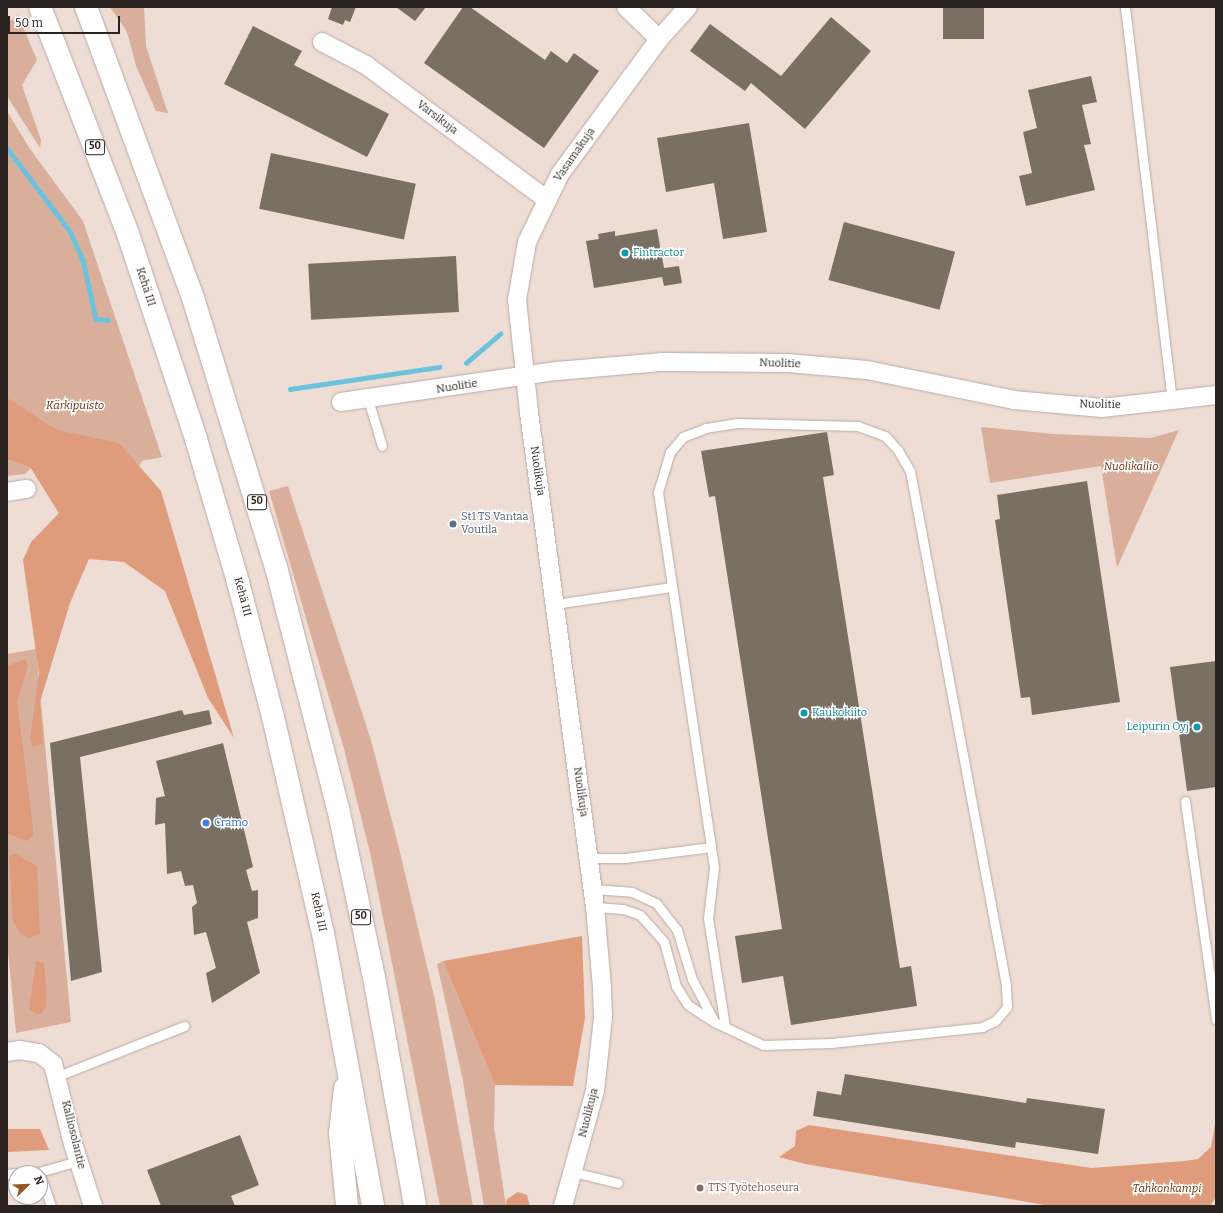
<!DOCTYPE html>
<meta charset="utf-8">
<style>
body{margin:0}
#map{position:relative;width:1223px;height:1213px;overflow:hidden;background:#eeddd4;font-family:Bitter,serif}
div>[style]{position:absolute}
.green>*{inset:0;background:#d9af9b}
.forest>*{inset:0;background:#de9c7c}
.stream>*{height:4.5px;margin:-2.25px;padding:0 2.25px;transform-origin:2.25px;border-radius:2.25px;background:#6cc2dc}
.building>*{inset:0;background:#797063;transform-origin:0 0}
.roads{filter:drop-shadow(0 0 1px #baa9a1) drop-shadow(0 0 1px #baa9a1)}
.lane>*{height:9px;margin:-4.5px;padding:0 4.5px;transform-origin:4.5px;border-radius:4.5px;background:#fff}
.street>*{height:18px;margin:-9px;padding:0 9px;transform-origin:9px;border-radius:9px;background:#fff}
.highway>*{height:22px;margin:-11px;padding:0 11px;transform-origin:11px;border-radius:11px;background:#fff}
.dots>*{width:11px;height:11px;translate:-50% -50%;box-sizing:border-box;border:2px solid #fff;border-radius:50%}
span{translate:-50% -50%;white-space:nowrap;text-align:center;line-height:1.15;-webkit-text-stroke:3px #fff;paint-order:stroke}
.shield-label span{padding:1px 3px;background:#fff;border:1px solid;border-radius:3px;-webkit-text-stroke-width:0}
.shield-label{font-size:10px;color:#2a2320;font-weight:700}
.street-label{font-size:11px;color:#2a2320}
.culture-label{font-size:11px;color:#0d838f}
.left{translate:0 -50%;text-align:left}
.right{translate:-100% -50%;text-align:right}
.park-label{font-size:11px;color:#6c300c;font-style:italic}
.service-label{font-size:11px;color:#4e5e75}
.shop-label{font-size:11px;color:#366cbe}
.education-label{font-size:11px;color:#785e54}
.frame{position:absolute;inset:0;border:8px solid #2a2320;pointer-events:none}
.north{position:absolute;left:8px;top:1165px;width:40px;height:40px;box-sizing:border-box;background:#fff;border:1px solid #aaa7a6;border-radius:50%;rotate:67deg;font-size:11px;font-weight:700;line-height:16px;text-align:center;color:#2a2320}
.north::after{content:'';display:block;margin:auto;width:14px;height:18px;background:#975621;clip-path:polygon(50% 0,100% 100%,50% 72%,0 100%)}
.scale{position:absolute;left:8px;top:16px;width:112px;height:18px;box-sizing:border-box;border:2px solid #2a2320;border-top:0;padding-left:5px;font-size:12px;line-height:14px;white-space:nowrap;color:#2a2320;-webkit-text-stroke:3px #fff;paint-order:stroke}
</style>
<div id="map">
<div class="green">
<i style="clip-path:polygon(110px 7px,144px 7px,146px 46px,168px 113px,156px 111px,136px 66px,127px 32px)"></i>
<i style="clip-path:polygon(18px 15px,37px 60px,22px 85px,41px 140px,40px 148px,7px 96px,7px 23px)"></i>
<i style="clip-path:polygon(7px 111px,30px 149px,83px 221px,162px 457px,142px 461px,139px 466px,136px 462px,59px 513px,31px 468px,25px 474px,7px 476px)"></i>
<i style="clip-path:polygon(981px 427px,1054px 434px,1151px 438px,1179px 430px,1117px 568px,1101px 466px,990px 483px)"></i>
<i style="clip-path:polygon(288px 486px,371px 740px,399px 848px,434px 996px,473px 1206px,440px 1206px,371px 857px,344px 749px,269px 491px)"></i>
<i style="clip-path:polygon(36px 649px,71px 1022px,16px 1033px,7px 941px,7px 654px)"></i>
<i style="clip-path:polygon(443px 961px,495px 1085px,494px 1127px,506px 1206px,484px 1206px,462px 1076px,437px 964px)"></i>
</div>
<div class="forest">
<i style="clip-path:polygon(7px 398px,57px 430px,119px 443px,161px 491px,234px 738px,208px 698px,165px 591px,124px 562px,89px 559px,70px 603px,40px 702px,43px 743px,33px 747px,30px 739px,39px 674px,23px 560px,31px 542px,59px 513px,30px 467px,7px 459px)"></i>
<i style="clip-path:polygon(25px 659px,28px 666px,17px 701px,34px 835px,27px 841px,8px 834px,7px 800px,7px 666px)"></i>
<i style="clip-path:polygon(15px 853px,37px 866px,40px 934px,29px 938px,21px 934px,13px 921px,9px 856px)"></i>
<i style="clip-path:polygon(582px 936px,585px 1018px,573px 1086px,495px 1085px,443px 961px)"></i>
<i style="clip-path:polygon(36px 961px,44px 963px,46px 986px,46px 1007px,41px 1014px,35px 1014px,29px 1009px)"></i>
<i style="clip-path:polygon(1215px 1124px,1216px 1197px,1210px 1206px,1051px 1206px,805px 1164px,779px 1157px,795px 1146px,796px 1131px,809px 1125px,1091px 1168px,1185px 1161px,1198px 1159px,1211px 1147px)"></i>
<i style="clip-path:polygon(7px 1129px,40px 1129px,49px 1150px,7px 1152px)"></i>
<i style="clip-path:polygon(518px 1192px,527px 1195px,530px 1206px,506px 1206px,507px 1199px)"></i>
</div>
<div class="stream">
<i style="left:7px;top:148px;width:104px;rotate:52.8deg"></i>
<i style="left:70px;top:231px;width:32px;rotate:66deg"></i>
<i style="left:83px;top:260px;width:60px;rotate:77.6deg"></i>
<i style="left:96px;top:319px;width:12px;rotate:5deg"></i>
<i style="left:466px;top:363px;width:45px;rotate:-40.5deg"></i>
<i style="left:290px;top:389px;width:151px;rotate:-8.4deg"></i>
</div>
<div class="building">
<i style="clip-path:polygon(332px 7px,356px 7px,350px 22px,345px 20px,343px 25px,328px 19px)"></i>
<i style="clip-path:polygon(396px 7px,426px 7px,415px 21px)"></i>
<i style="clip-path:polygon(463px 7px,470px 7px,545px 60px,551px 51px,567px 63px,574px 53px,599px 71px,544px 148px,424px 63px)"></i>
<i style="left:943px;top:7px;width:41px;height:32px"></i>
<i style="clip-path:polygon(831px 17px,871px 51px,805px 129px,751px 83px,745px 91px,690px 51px,710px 24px,781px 76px)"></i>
<i style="clip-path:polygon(253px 26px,302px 51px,294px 65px,389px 114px,367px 157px,224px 84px)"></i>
<i style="clip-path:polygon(1091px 76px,1097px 102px,1082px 105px,1091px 144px,1084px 145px,1095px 190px,1026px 206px,1019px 176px,1032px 173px,1023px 132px,1037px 128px,1028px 90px)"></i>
<i style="clip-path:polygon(749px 123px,767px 232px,723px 239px,714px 183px,666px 192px,657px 138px)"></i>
<i style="left:271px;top:153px;width:148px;height:57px;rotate:12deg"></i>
<i style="left:844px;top:222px;width:115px;height:60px;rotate:15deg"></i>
<i style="clip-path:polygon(657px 229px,664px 268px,679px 266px,682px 283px,664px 286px,662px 277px,594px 288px,586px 241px,599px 239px,598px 234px,615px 231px,615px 236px)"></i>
<i style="left:456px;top:256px;width:56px;height:148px;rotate:87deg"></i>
<i style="clip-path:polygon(827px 432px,834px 475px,823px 477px,900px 968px,911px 966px,917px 1006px,791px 1025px,783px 976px,742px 983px,735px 936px,782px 929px,715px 496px,709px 497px,701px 451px)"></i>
<i style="clip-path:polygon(1087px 481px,1120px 702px,1032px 715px,1030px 697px,1021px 698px,995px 520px,1000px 519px,997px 495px)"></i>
<i style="clip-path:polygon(1216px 661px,1216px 787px,1187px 791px,1170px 667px)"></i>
<i style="clip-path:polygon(182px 710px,184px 715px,209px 710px,212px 724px,80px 757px,102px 972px,71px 981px,50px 743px)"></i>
<i style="clip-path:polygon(223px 743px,253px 867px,246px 870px,252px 891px,258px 890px,258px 918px,247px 922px,260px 973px,212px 1003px,206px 973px,216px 968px,206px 932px,194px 935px,192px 907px,197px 903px,193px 885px,185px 886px,181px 871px,167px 874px,165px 823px,155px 825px,156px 798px,165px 796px,156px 761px)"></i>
<i style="clip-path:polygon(845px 1074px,1026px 1103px,1027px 1098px,1105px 1109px,1098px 1154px,1016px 1142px,1015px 1148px,813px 1116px,817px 1091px,841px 1095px)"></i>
<i style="clip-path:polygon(240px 1135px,259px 1185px,231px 1196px,235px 1206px,161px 1206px,147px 1170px)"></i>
</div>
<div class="roads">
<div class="lane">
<i style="left:1125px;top:7px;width:398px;rotate:83.2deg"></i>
<i style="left:368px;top:399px;width:49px;rotate:73.4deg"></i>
<i style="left:555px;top:604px;width:118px;rotate:-8.3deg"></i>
<i style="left:1185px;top:801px;width:221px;rotate:81.9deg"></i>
<i style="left:589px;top:858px;width:36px"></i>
<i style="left:625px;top:858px;width:87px;rotate:-7.3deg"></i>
<i style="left:593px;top:889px;width:39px;rotate:4deg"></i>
<i style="left:632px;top:892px;width:26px;rotate:25deg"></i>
<i style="left:656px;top:903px;width:34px;rotate:52deg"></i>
<i style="left:677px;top:930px;width:51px;rotate:73deg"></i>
<i style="left:692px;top:979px;width:47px;rotate:62.4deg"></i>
<i style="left:595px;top:907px;width:28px;rotate:4deg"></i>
<i style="left:623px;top:909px;width:18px;rotate:19deg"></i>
<i style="left:640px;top:915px;width:36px;rotate:48deg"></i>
<i style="left:664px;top:942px;width:46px;rotate:74.7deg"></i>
<i style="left:676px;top:986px;width:22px;rotate:58deg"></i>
<i style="left:688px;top:1005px;width:31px;rotate:33deg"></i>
<i style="left:714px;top:1022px;width:12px;rotate:24deg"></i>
<i style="left:725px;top:1027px;width:42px;rotate:25.3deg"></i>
<i style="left:763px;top:1045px;width:68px;rotate:-1.7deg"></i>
<i style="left:831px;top:1043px;width:152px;rotate:-6deg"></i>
<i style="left:982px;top:1027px;width:14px;rotate:-25deg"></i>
<i style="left:995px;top:1021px;width:18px;rotate:-49deg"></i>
<i style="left:1007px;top:1007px;width:22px;rotate:-93deg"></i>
<i style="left:1006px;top:985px;width:523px;rotate:-100.58deg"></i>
<i style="left:910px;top:471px;width:24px;rotate:-120deg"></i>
<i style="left:898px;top:450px;width:19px;rotate:-133deg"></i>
<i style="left:885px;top:436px;width:29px;rotate:-160deg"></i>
<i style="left:858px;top:426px;width:121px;rotate:-178.6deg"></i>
<i style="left:737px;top:423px;width:31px;rotate:171deg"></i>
<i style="left:706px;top:428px;width:25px;rotate:159deg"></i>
<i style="left:683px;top:437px;width:20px;rotate:131deg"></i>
<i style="left:670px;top:452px;width:42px;rotate:106.7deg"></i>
<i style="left:658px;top:492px;width:380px;rotate:81.5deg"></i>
<i style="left:714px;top:868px;width:50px;rotate:96.8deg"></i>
<i style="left:708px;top:918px;width:110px;rotate:81.1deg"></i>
<i style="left:58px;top:1076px;width:136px;rotate:-21.6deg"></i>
<i style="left:573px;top:1172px;width:46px;rotate:13.7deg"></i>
<i style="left:24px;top:1173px;width:15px;rotate:-4deg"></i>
<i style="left:39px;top:1172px;width:41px;rotate:-15.8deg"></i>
<i style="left:7px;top:1174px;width:9px;rotate:-6deg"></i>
<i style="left:40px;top:1174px;width:34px;rotate:71deg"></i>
</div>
<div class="street">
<i style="left:626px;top:7px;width:46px;rotate:44.1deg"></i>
<i style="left:322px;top:42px;width:50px;rotate:27.6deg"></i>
<i style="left:366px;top:65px;width:226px;rotate:36.7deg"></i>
<i style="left:341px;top:402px;width:218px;rotate:-8.2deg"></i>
<i style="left:557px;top:371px;width:104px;rotate:-4.9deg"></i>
<i style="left:661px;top:362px;width:127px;rotate:0.5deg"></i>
<i style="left:788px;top:363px;width:79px;rotate:5.1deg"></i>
<i style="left:867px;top:370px;width:150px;rotate:11.5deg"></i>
<i style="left:1014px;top:400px;width:88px;rotate:5.2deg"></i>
<i style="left:1102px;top:408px;width:115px;rotate:-6.5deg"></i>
<i style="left:7px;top:492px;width:20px;rotate:-9deg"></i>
<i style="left:7px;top:1052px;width:12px;rotate:-9deg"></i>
<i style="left:19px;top:1050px;width:20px;rotate:9deg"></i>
<i style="left:39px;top:1053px;width:18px;rotate:38deg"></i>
<i style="left:53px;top:1064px;width:82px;rotate:76deg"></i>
<i style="left:73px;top:1144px;width:65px;rotate:72.1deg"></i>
<i style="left:563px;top:1206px;width:119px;rotate:-74.5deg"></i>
<i style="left:595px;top:1091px;width:74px;rotate:-83.8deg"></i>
<i style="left:603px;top:1017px;width:30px;rotate:-92deg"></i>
<i style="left:602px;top:987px;width:80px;rotate:-95deg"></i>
<i style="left:595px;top:907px;width:499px;rotate:-97.6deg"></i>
<i style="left:529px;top:412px;width:113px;rotate:-96.1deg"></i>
<i style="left:517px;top:300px;width:59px;rotate:-80.2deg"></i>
<i style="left:527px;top:242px;width:76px;rotate:-64.1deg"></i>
<i style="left:560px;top:174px;width:167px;rotate:-53.7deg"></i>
<i style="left:659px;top:39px;width:43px;rotate:-47.8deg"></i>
</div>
<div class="highway">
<i style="left:40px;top:7px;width:243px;rotate:68.8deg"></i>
<i style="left:128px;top:234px;width:216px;rotate:71.6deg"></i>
<i style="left:196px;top:439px;width:149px;rotate:73.6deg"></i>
<i style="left:238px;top:582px;width:139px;rotate:75.5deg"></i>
<i style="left:273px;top:717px;width:222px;rotate:77deg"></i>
<i style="left:323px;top:933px;width:278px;rotate:79.6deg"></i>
<i style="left:86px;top:7px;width:313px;rotate:69.8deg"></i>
<i style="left:194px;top:301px;width:278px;rotate:72.9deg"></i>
<i style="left:276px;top:567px;width:249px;rotate:75.6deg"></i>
<i style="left:338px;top:808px;width:173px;rotate:78deg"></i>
<i style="left:374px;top:977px;width:233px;rotate:79.8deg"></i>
<i style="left:345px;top:1088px;width:45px;rotate:96.3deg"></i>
<i style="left:340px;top:1133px;width:73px;rotate:84.5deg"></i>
</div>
</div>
<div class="dots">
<i style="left:625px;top:253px;background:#0f9aa8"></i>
<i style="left:453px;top:524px;background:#5c6f8a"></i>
<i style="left:804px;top:713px;background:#0f9aa8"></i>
<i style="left:1197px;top:727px;background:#0f9aa8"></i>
<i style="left:206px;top:823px;background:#3f7fe0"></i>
<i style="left:700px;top:1188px;background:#8d6e63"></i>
</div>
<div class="shield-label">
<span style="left:95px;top:147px">50</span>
<span style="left:257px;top:502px">50</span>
<span style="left:361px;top:917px">50</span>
</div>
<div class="street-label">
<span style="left:437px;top:118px;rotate:37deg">Varsikuja</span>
<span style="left:575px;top:155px;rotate:-55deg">Vasamakuja</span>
<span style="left:145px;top:287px;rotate:72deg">Kehä III</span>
<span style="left:780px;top:364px;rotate:2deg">Nuolitie</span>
<span style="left:457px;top:387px;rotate:-9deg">Nuolitie</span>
<span style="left:1100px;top:405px;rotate:1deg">Nuolitie</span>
<span style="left:537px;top:471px;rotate:82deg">Nuolikuja</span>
<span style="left:242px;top:597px;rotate:75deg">Kehä III</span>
<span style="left:580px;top:792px;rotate:82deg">Nuolikuja</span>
<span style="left:318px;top:912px;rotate:78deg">Kehä III</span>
<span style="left:589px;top:1113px;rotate:-76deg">Nuolikuja</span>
<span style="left:73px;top:1135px;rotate:76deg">Kalliosolantie</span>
</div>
<div class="culture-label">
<span class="left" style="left:633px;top:253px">Fintractor</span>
<span class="left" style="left:812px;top:713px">Kaukokiito</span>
<span class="right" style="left:1189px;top:727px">Leipurin Oyj</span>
</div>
<div class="park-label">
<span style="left:75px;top:406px">Kärkipuisto</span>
<span style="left:1131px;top:467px">Nuolikallio</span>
<span style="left:1167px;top:1189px">Tahkonkampi</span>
</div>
<div class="service-label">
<span class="left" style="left:461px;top:524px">St1 TS Vantaa<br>Voutila</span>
</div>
<div class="shop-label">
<span class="left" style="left:214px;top:823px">Cramo</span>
</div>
<div class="education-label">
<span class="left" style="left:708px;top:1188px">TTS Työtehoseura</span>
</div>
<div class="frame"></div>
<div class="north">N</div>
<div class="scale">50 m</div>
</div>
